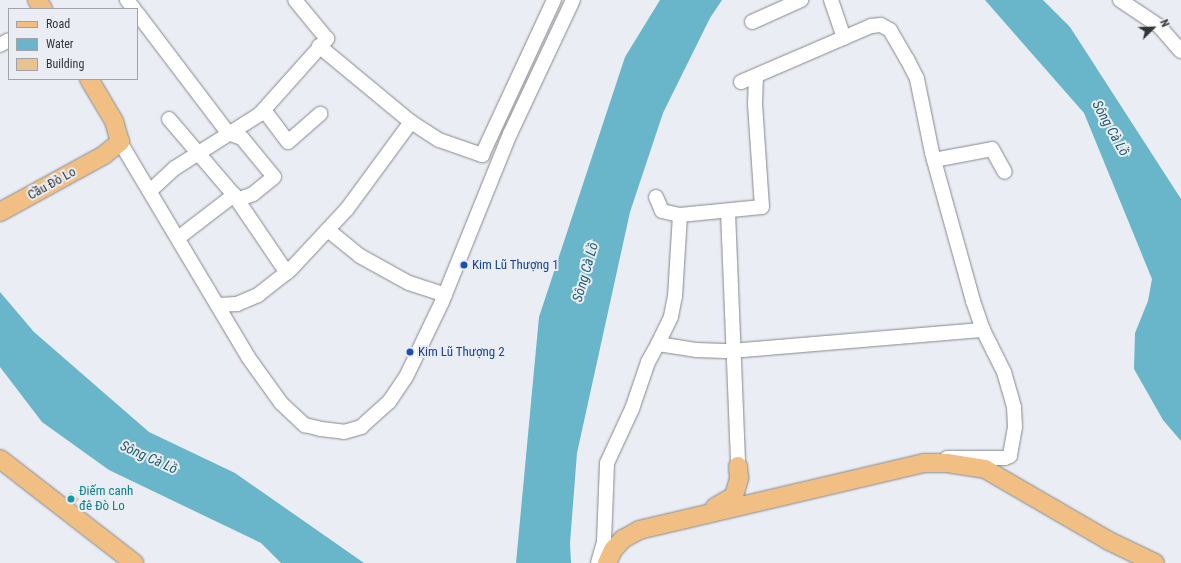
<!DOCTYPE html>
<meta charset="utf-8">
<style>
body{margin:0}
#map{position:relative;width:1181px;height:563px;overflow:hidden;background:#eaedf3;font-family:"Roboto Condensed",sans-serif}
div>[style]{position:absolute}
.water>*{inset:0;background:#69b5c9}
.building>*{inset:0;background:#e9c38f}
.roads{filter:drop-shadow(0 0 1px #85888d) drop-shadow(0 0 1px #85888d)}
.minor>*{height:14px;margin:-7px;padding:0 7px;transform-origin:7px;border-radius:7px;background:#fff}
.major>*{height:18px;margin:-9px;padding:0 9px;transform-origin:9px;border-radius:9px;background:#f1bf83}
.dots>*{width:11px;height:11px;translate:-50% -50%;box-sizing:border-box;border:2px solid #eaedf3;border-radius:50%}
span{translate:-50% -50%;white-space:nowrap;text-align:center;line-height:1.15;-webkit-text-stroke:4px #eaedf3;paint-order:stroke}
.street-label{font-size:13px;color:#333437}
.transit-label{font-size:13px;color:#164399}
.left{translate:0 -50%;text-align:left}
.culture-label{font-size:13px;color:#0d838f}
.water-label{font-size:14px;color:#205e6d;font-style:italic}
.legend{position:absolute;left:8px;top:8px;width:130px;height:72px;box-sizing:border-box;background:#eaedf3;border:1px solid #a1a3a8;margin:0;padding:5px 7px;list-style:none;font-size:12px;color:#333437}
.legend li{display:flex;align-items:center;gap:8px;height:20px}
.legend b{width:20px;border:1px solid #a1a3a8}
.north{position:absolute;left:1133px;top:8px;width:40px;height:40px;-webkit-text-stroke:3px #eaedf3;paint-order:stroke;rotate:67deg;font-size:11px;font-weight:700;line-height:16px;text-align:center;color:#333437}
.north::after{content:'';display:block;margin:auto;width:14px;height:18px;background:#333437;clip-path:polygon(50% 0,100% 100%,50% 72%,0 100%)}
</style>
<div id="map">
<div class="water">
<i style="clip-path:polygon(660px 0,722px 0,710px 18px,663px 113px,630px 212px,577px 453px,570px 543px,571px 563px,516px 563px,539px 317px,625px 57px)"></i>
<i style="clip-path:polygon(985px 0,1043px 0,1070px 27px,1181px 199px,1181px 441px,1163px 420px,1134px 369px,1135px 333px,1148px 301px,1152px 279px,1084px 113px)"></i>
<i style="clip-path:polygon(0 292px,34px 332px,149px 432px,235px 473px,364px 563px,281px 563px,261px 543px,109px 470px,42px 422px,0 367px)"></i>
</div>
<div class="building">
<i style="clip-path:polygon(71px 492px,79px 499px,75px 504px,66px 497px)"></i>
</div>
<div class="roads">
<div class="minor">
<i style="left:127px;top:0;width:11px;rotate:52deg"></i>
<i style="left:831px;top:0;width:40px;rotate:71.1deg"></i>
<i style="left:1120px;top:0;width:47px;rotate:33.7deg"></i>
<i style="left:1159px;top:26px;width:33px;rotate:49deg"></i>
<i style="left:137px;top:13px;width:151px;rotate:52.8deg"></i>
<i style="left:228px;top:133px;width:15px;rotate:20deg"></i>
<i style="left:242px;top:138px;width:50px;rotate:50.6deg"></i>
<i style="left:274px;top:177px;width:27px;rotate:141deg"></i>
<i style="left:253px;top:194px;width:17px;rotate:159deg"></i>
<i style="left:752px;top:22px;width:54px;rotate:-24.2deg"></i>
<i style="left:0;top:45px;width:10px;rotate:-29deg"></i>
<i style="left:319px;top:46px;width:119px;rotate:39.6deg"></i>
<i style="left:411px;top:122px;width:33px;rotate:33deg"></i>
<i style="left:439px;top:140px;width:46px;rotate:19.2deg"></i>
<i style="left:741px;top:82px;width:142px;rotate:-23.3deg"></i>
<i style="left:871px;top:26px;width:10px;rotate:-6deg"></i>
<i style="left:881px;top:25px;width:10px;rotate:29deg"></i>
<i style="left:890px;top:30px;width:34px;rotate:60deg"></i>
<i style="left:907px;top:59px;width:22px;rotate:63deg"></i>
<i style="left:917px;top:79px;width:76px;rotate:78.5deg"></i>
<i style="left:932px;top:153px;width:154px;rotate:74.5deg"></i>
<i style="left:973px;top:301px;width:31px;rotate:71deg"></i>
<i style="left:983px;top:330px;width:47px;rotate:63.4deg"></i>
<i style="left:1004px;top:372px;width:36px;rotate:74deg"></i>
<i style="left:1014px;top:407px;width:20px;rotate:87deg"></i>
<i style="left:1015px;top:427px;width:29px;rotate:100deg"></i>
<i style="left:1010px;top:456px;width:5px;rotate:158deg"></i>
<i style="left:1005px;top:458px;width:58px;rotate:180deg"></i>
<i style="left:264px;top:110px;width:40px;rotate:53deg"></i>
<i style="left:288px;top:142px;width:43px;rotate:-41.2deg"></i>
<i style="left:169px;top:119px;width:100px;rotate:49.5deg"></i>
<i style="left:234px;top:195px;width:94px;rotate:55.8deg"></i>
<i style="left:120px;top:142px;width:250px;rotate:59.2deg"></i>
<i style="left:248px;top:357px;width:57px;rotate:54.3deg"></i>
<i style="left:281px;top:403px;width:33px;rotate:43deg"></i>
<i style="left:305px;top:425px;width:16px;rotate:14deg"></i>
<i style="left:321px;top:429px;width:23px;rotate:7deg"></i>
<i style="left:344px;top:432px;width:18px;rotate:-16deg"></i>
<i style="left:361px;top:427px;width:38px;rotate:-42deg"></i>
<i style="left:389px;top:402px;width:30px;rotate:-56deg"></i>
<i style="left:406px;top:377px;width:83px;rotate:-64.4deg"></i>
<i style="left:442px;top:302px;width:181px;rotate:-68deg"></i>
<i style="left:510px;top:134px;width:148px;rotate:-64.8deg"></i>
<i style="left:482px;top:155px;width:171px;rotate:-65.1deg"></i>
<i style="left:934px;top:160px;width:59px;rotate:-10.7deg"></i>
<i style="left:992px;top:149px;width:26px;rotate:61deg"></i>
<i style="left:150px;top:191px;width:34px;rotate:-43deg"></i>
<i style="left:175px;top:168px;width:101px;rotate:-32.4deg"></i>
<i style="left:260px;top:114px;width:101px;rotate:-48.2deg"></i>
<i style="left:327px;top:39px;width:50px;rotate:-129.4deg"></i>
<i style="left:656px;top:197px;width:15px;rotate:67deg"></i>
<i style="left:662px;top:211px;width:18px;rotate:13deg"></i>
<i style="left:680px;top:215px;width:82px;rotate:-5.6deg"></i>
<i style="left:762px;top:207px;width:103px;rotate:-93.9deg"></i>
<i style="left:755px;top:104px;width:28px;rotate:-88deg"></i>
<i style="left:728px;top:212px;width:254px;rotate:87.7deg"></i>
<i style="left:680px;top:215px;width:81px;rotate:93.5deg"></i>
<i style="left:675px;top:296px;width:21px;rotate:101deg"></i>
<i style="left:671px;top:317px;width:30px;rotate:116deg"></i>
<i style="left:658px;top:344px;width:38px;rotate:9deg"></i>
<i style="left:696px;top:350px;width:36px;rotate:2deg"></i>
<i style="left:732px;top:351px;width:252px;rotate:-4.8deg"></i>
<i style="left:328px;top:230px;width:41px;rotate:39.1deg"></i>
<i style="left:360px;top:256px;width:56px;rotate:28.9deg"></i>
<i style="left:409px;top:283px;width:38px;rotate:18deg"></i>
<i style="left:178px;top:238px;width:71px;rotate:-37.5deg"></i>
<i style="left:218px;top:305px;width:19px;rotate:-3deg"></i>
<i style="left:237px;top:304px;width:23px;rotate:-23deg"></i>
<i style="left:258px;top:295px;width:42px;rotate:-38.2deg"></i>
<i style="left:291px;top:269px;width:82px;rotate:-47deg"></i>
<i style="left:347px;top:209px;width:108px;rotate:-53.7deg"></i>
<i style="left:598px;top:563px;width:22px;rotate:-74deg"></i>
<i style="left:604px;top:542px;width:79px;rotate:-87.8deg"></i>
<i style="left:607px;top:463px;width:60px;rotate:-65.2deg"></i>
<i style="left:632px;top:409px;width:50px;rotate:-71.2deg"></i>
<i style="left:648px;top:362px;width:21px;rotate:-61deg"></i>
</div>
<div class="major">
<i style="left:37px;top:0;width:11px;rotate:56deg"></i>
<i style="left:0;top:212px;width:119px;rotate:-28.7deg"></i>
<i style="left:104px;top:155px;width:21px;rotate:-39deg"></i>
<i style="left:120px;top:142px;width:22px;rotate:-106deg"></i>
<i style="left:114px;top:121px;width:49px;rotate:-120.8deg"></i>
<i style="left:0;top:459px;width:170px;rotate:37.8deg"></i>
<i style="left:715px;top:507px;width:22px;rotate:-30deg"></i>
<i style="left:734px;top:496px;width:19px;rotate:-74deg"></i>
<i style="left:739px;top:478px;width:12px;rotate:-95deg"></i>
<i style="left:607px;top:563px;width:14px;rotate:-65deg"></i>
<i style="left:613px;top:550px;width:15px;rotate:-48deg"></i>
<i style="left:623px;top:539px;width:18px;rotate:-29deg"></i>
<i style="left:639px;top:530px;width:293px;rotate:-13.2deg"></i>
<i style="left:924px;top:463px;width:23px"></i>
<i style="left:947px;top:463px;width:38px;rotate:9deg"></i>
<i style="left:985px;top:469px;width:143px;rotate:30.1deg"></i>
<i style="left:1109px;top:541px;width:51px;rotate:25.6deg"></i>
</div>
</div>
<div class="dots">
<i style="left:464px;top:265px;background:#1a4fb4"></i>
<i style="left:410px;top:352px;background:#1a4fb4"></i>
<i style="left:71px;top:499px;background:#0f9aa8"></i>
</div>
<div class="street-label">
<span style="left:52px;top:184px;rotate:-29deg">Cầu Đò Lo</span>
</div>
<div class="transit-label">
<span class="left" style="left:472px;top:265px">Kim Lũ Thượng 1</span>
<span class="left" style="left:418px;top:352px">Kim Lũ Thượng 2</span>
</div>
<div class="culture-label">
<span class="left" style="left:79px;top:499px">Điếm canh<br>đê Đò Lo</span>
</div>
<div class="water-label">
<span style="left:1111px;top:128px;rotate:61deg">Sông Cà Lồ</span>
<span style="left:585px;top:272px;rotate:-74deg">Sông Cà Lồ</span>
<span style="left:149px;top:457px;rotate:24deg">Sông Cà Lồ</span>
</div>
<ul class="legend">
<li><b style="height:5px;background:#f1bf83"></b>Road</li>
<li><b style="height:11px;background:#69b5c9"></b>Water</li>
<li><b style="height:11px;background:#e9c38f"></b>Building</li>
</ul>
<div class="north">N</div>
</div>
